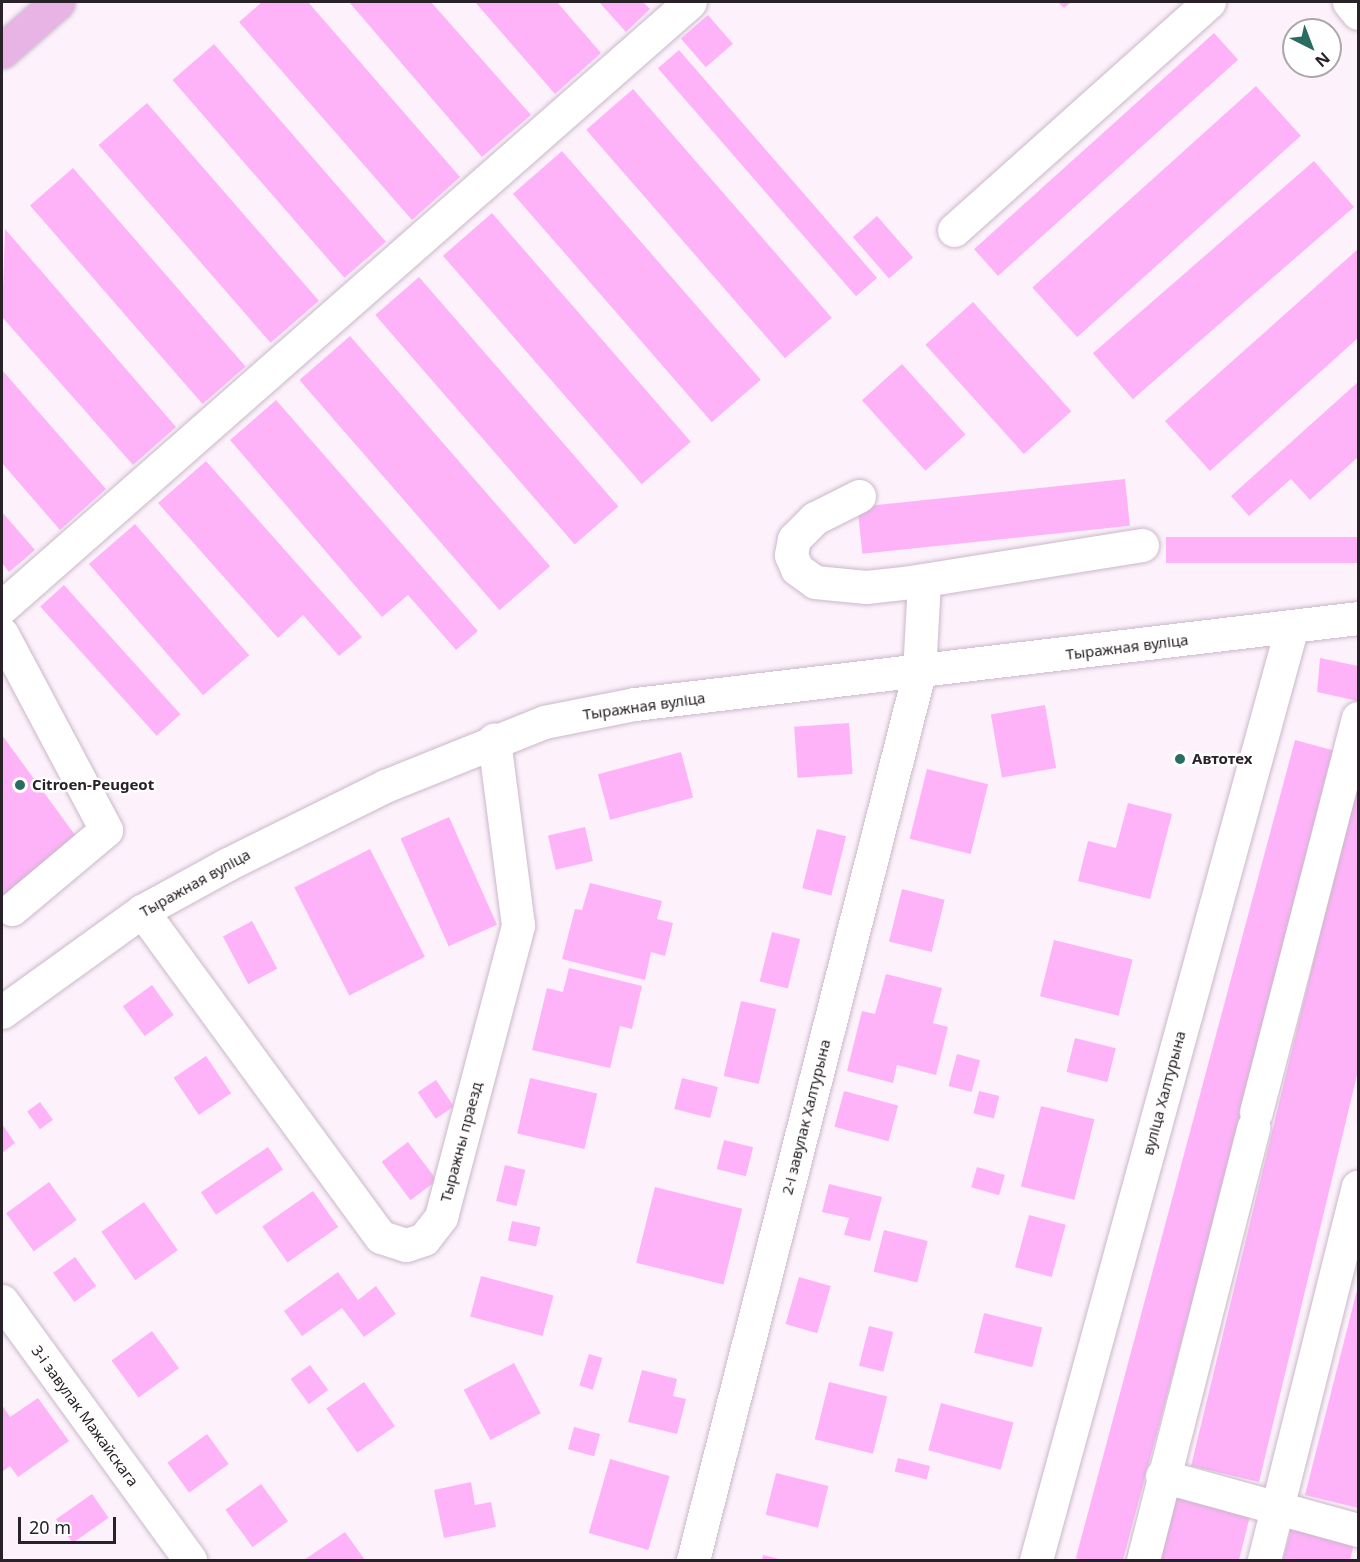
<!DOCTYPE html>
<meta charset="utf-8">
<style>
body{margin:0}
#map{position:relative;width:1360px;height:1562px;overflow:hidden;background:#fdf2fc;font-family:"Noto Sans",sans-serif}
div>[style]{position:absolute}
.building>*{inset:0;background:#feb3f9;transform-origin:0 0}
.roads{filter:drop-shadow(0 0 2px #cab8c9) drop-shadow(0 0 2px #cab8c9)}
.minor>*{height:33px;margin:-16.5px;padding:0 16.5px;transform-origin:16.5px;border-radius:16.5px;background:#fff}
.major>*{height:33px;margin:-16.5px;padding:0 16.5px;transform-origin:16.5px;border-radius:16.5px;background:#e8b4e6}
.dots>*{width:16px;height:16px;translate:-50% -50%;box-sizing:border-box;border:3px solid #fff;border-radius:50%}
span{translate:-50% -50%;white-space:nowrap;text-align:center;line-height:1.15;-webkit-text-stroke:5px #fff;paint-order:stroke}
.street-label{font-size:15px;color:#292228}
.poi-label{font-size:15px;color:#292228;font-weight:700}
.left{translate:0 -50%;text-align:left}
.frame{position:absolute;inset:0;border:3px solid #292228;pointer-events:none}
.north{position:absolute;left:1282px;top:18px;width:60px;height:60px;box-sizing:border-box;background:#fff;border:2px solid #a9a7a9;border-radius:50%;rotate:138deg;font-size:16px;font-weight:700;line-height:24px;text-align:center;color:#292228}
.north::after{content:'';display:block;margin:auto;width:21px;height:27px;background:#286d60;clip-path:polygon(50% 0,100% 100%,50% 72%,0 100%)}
.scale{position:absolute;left:18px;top:1517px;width:98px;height:27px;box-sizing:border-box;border:3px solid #292228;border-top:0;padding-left:8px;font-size:18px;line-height:21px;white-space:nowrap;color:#292228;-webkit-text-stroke:4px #fff;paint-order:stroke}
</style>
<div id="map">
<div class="building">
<i style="clip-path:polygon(262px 2px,308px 2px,460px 177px,412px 220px,239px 22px)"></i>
<i style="clip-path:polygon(349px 2px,431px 2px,531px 115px,482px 157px)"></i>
<i style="clip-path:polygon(475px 2px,557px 2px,601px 53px,555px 94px)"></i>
<i style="clip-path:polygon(599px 2px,643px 2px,650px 9px,626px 32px)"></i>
<i style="clip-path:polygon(1058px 2px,1071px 2px,1064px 8px)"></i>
<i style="left:708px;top:15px;width:38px;height:36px;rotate:49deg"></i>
<i style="left:1214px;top:33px;width:36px;height:323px;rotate:48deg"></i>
<i style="left:214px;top:44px;width:262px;height:55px;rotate:49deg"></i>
<i style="left:679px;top:50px;width:302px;height:28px;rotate:49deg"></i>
<i style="left:1256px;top:86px;width:67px;height:301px;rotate:48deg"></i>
<i style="left:633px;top:89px;width:303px;height:62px;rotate:49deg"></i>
<i style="left:147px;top:103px;width:262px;height:64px;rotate:49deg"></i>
<i style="left:562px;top:151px;width:303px;height:65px;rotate:49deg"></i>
<i style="left:1314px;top:161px;width:61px;height:293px;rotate:49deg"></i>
<i style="left:73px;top:168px;width:263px;height:57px;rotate:49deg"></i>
<i style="left:492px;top:213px;width:303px;height:65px;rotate:49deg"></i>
<i style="left:877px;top:216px;width:55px;height:32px;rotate:49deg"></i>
<i style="clip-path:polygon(5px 229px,176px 427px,133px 465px,2px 317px)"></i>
<i style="clip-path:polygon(1358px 249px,1358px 338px,1210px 471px,1165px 421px)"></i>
<i style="left:419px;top:277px;width:304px;height:58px;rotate:49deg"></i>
<i style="left:973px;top:302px;width:147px;height:64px;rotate:48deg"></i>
<i style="left:350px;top:336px;width:305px;height:67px;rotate:49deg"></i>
<i style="left:902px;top:364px;width:95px;height:54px;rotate:48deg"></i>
<i style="clip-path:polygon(2px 370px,106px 489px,60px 530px,2px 463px)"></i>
<i style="clip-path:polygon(1358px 382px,1358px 457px,1310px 500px,1291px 479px,1249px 516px,1231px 496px)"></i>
<i style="clip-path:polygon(276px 400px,478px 631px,456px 650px,408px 595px,382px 617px,230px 440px)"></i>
<i style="clip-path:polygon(206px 461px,362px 637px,339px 656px,303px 615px,278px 638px,158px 503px)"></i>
<i style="left:1125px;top:479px;width:47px;height:269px;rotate:84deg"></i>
<i style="clip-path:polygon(2px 512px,35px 550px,9px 572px,2px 563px)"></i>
<i style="left:135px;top:524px;width:174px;height:61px;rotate:49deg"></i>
<i style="left:1358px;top:537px;width:26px;height:192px;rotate:90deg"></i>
<i style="left:64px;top:585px;width:174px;height:32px;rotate:48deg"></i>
<i style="clip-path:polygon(1320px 658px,1358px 666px,1358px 701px,1317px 692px)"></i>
<i style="left:1045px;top:705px;width:64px;height:55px;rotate:80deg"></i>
<i style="left:849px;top:723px;width:51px;height:55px;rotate:86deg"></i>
<i style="clip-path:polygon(2px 735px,75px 835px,2px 901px)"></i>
<i style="left:1295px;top:740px;width:46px;height:847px;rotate:15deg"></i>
<i style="left:681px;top:752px;width:47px;height:86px;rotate:75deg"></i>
<i style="left:927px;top:769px;width:63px;height:72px;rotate:14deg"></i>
<i style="clip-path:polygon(1358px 778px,1358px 1071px,1259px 1482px,1191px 1466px)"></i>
<i style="clip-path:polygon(1128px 803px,1172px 814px,1150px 899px,1078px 881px,1088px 841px,1116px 848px)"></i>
<i style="left:449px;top:817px;width:118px;height:53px;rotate:66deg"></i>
<i style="left:585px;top:827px;width:35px;height:38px;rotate:77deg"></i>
<i style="left:817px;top:829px;width:30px;height:61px;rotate:14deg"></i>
<i style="left:370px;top:849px;width:121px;height:85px;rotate:63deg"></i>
<i style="clip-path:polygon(590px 883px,662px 901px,657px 919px,673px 923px,665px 956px,651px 952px,645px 980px,562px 959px,575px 909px,582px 910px)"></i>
<i style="left:902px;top:889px;width:44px;height:54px;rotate:14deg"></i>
<i style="left:252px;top:921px;width:54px;height:33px;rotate:62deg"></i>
<i style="left:772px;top:932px;width:29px;height:51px;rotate:14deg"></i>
<i style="left:1054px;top:940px;width:81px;height:58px;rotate:14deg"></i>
<i style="clip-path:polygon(569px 968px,642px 986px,632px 1029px,620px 1026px,610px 1068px,532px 1050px,547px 988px,563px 992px)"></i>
<i style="clip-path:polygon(886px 974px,942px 988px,933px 1023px,948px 1027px,936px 1075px,897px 1065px,893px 1083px,847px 1071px,862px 1011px,875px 1014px)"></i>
<i style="left:152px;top:985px;width:37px;height:36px;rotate:54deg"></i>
<i style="left:741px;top:1001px;width:36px;height:77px;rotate:13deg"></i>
<i style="left:1075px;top:1038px;width:42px;height:35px;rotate:14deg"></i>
<i style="left:957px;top:1054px;width:24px;height:33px;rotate:15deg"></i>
<i style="left:206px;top:1056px;width:45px;height:39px;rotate:56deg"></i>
<i style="left:530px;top:1078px;width:69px;height:57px;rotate:13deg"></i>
<i style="left:682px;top:1078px;width:37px;height:32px;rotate:14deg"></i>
<i style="left:436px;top:1080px;width:32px;height:22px;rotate:56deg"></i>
<i style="left:844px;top:1091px;width:56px;height:37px;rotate:15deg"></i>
<i style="left:979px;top:1091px;width:21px;height:23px;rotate:14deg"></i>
<i style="left:40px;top:1102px;width:22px;height:16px;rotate:54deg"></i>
<i style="left:1041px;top:1106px;width:55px;height:83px;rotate:14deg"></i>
<i style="clip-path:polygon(2px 1124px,15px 1143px,2px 1153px)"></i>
<i style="left:724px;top:1140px;width:30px;height:30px;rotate:14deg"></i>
<i style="left:408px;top:1142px;width:48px;height:33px;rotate:53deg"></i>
<i style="left:268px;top:1147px;width:27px;height:81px;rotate:56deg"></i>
<i style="left:505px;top:1165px;width:21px;height:37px;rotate:14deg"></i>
<i style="left:977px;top:1167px;width:29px;height:21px;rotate:16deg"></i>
<i style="left:49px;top:1182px;width:47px;height:53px;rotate:54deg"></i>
<i style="clip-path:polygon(829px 1184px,882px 1197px,870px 1241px,844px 1235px,849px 1218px,822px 1212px)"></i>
<i style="left:655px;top:1187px;width:90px;height:78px;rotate:14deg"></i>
<i style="left:313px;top:1191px;width:44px;height:62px;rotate:55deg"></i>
<i style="left:144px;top:1202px;width:59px;height:52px;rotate:55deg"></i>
<i style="left:1029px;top:1215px;width:38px;height:54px;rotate:15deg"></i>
<i style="left:512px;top:1221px;width:29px;height:20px;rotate:12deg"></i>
<i style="left:884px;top:1230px;width:45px;height:43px;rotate:14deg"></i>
<i style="left:75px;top:1257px;width:36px;height:27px;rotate:54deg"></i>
<i style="clip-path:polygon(338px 1272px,358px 1300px,376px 1286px,396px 1314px,364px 1337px,342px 1308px,302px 1336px,284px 1311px)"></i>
<i style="left:481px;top:1276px;width:75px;height:42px;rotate:15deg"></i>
<i style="left:799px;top:1277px;width:33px;height:49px;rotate:16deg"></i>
<i style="clip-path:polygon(1358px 1286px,1358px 1508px,1305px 1495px)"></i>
<i style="left:984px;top:1313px;width:60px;height:41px;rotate:14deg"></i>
<i style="left:869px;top:1326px;width:25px;height:41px;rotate:14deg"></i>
<i style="left:152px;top:1331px;width:46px;height:50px;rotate:54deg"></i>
<i style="left:589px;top:1354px;width:14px;height:33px;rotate:17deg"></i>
<i style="left:514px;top:1363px;width:57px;height:57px;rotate:62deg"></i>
<i style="left:310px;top:1365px;width:31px;height:24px;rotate:54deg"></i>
<i style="clip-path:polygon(642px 1370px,677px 1379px,673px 1396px,686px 1399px,677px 1434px,628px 1422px)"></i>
<i style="left:364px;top:1382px;width:54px;height:46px;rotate:55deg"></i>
<i style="left:829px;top:1382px;width:60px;height:59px;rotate:14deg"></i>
<i style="clip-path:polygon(38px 1398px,69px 1441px,18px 1477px,10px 1466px,2px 1472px,2px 1405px,10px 1417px)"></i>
<i style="left:941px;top:1403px;width:75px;height:49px;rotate:15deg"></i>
<i style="left:574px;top:1427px;width:27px;height:23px;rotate:15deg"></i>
<i style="left:207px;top:1434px;width:37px;height:49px;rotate:54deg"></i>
<i style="left:898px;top:1458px;width:33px;height:14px;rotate:14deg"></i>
<i style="left:610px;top:1459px;width:62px;height:77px;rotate:16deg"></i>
<i style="left:776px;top:1473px;width:54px;height:43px;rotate:14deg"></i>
<i style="clip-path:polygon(471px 1482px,475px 1505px,491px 1502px,496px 1527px,444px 1538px,434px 1490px)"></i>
<i style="left:261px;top:1484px;width:46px;height:44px;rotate:54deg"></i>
<i style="clip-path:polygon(1176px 1493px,1251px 1512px,1239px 1560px,1160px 1560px)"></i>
<i style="left:92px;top:1494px;width:29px;height:44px;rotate:55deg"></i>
<i style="clip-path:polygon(1292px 1525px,1355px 1540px,1350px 1560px,1283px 1560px)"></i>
<i style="clip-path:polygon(345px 1532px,365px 1560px,304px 1560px)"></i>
<i style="clip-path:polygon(763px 1555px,783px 1560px,762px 1560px)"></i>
</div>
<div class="roads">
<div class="minor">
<i style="left:1349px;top:2px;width:14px;rotate:51deg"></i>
<i style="left:954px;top:230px;width:342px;rotate:-41.8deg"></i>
<i style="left:859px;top:496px;width:49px;rotate:153.4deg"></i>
<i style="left:815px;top:518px;width:30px;rotate:135deg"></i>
<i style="left:794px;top:539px;width:16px;rotate:101deg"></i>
<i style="left:791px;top:555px;width:15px;rotate:67deg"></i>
<i style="left:797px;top:569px;width:22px;rotate:36deg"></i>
<i style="left:815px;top:582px;width:51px;rotate:5.6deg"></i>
<i style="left:866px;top:587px;width:45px;rotate:-6.3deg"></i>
<i style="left:911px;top:582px;width:234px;rotate:-9.1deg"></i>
<i style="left:2px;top:607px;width:916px;rotate:-41.33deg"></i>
<i style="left:2px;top:634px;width:222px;rotate:62deg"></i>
<i style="left:106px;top:830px;width:123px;rotate:140deg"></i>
<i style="left:142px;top:911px;width:404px;rotate:53.8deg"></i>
<i style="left:381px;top:1237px;width:26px;rotate:18deg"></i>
<i style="left:406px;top:1245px;width:19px;rotate:-18deg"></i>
<i style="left:424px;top:1239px;width:28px;rotate:-52deg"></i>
<i style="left:441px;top:1217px;width:302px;rotate:-75.2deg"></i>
<i style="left:518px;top:925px;width:187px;rotate:-97.4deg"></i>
<i style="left:2px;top:1012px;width:173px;rotate:-35.8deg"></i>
<i style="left:142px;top:911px;width:96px;rotate:-28.7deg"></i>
<i style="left:226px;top:865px;width:178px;rotate:-26.4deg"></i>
<i style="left:385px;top:786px;width:171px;rotate:-21.9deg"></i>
<i style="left:544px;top:722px;width:93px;rotate:-11.2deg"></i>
<i style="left:635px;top:704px;width:728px;rotate:-6.78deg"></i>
<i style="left:1256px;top:1112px;width:407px;rotate:-75.5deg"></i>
<i style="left:2px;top:1301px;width:320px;rotate:54deg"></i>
<i style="left:1162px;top:1476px;width:203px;rotate:15.4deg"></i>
<i style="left:693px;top:1560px;width:915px;rotate:-75.71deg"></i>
<i style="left:919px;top:673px;width:93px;rotate:-86.9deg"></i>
<i style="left:1036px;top:1560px;width:968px;rotate:-74.67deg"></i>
<i style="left:1143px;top:1560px;width:447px;rotate:-75.7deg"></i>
<i style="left:1264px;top:1560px;width:385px;rotate:-75.9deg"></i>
</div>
<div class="major">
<i style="left:2px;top:51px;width:74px;rotate:-41.2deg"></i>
</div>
</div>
<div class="dots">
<i style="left:1180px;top:759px;background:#286d60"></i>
<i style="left:20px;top:785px;background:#286d60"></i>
</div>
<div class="street-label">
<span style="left:1127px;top:647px;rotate:-7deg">Тыражная вуліца</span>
<span style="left:644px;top:706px;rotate:-8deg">Тыражная вуліца</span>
<span style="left:195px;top:883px;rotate:-29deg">Тыражная вуліца</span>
<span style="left:1164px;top:1093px;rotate:-75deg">вуліца Халтурына</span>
<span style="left:806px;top:1117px;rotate:-76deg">2-і завулак Халтурына</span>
<span style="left:461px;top:1142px;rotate:-75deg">Тыражны праезд</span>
<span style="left:85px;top:1416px;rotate:54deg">3-і завулак Мажайскага</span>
</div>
<div class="poi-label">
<span class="left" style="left:1192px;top:759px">Автотех</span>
<span class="left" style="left:32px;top:785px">Citroen-Peugeot</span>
</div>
<div class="frame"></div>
<div class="north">N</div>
<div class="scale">20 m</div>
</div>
